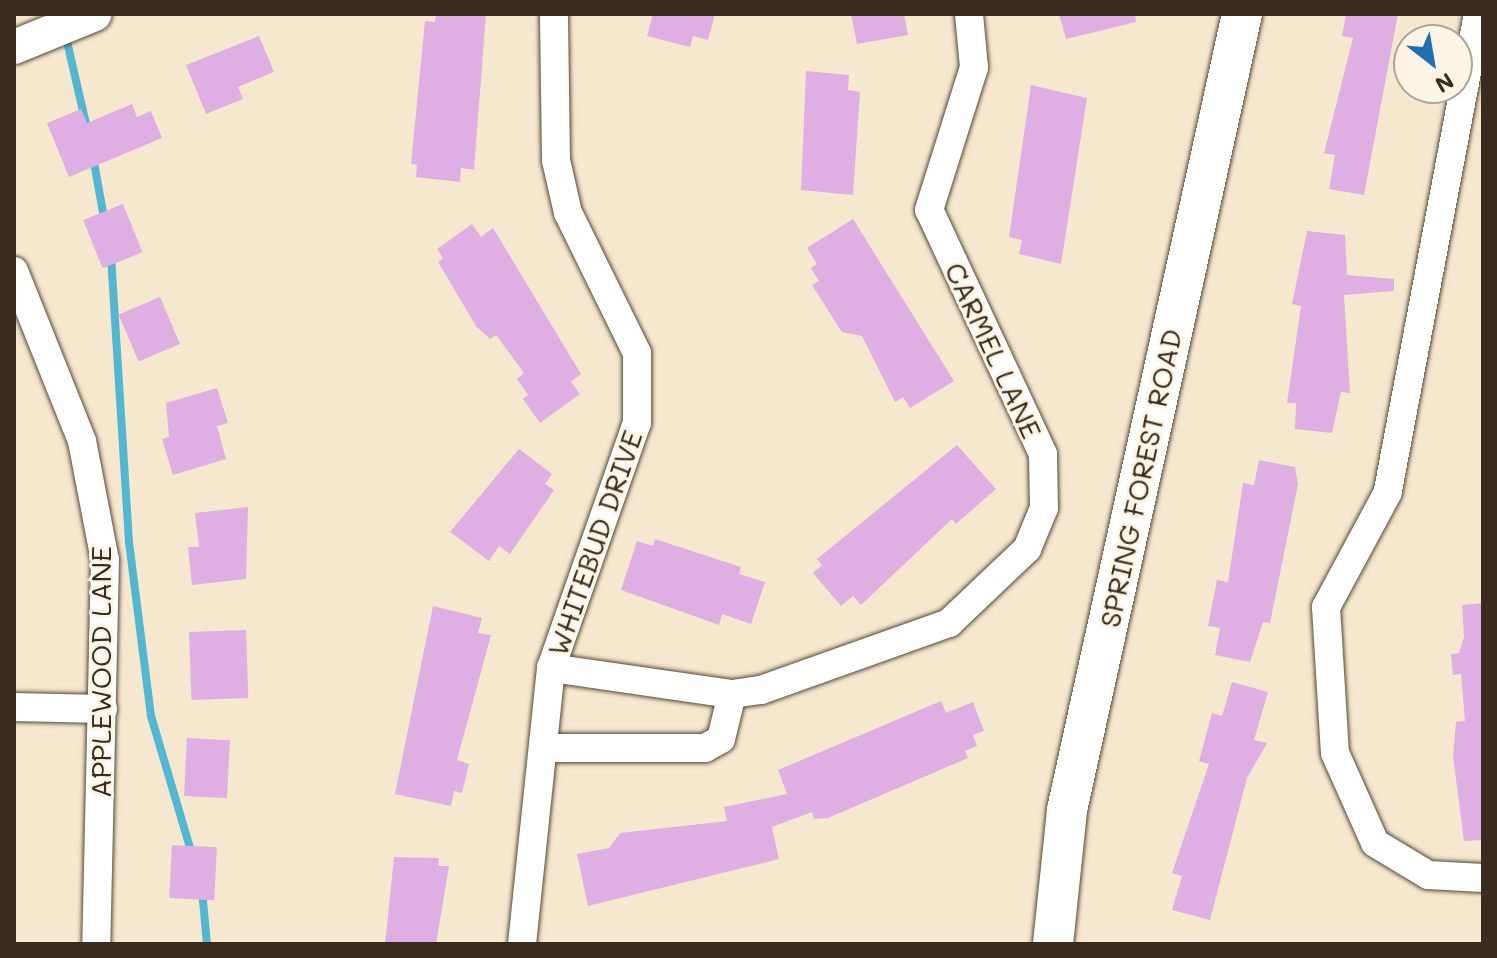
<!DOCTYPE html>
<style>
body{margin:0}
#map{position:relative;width:1497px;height:958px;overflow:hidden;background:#f6e8ce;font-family:Mali,sans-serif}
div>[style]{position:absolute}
.stream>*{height:8px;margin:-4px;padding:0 4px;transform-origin:4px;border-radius:4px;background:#53b7d2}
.building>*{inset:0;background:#dfafe4;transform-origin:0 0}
.roads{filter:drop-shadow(0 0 2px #574638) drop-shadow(0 0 2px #574638)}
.minor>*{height:28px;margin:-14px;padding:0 14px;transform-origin:14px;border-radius:14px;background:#fff}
.tertiary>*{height:34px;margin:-17px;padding:0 17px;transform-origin:17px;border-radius:17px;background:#fff}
.secondary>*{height:40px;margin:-20px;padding:0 20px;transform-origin:20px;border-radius:20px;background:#fff}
span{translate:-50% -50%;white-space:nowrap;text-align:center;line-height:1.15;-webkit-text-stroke:6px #fcf5e5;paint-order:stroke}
.street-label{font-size:28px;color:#3b2a1e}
.frame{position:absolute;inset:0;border:16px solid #3b2a1e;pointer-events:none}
.north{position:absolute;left:1393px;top:24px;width:80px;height:80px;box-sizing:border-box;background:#fcf5e5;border:2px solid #afa495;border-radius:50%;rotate:149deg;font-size:22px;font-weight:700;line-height:32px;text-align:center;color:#3b2a1e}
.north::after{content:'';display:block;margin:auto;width:28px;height:36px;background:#1f6fb2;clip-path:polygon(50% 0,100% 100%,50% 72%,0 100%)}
</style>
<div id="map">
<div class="stream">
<i style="left:65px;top:33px;width:98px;rotate:77deg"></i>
<i style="left:93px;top:157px;width:67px;rotate:79.7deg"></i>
<i style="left:111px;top:256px;width:287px;rotate:86.4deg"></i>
<i style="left:129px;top:542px;width:175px;rotate:82.8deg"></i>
<i style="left:151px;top:716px;width:144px;rotate:73.5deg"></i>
<i style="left:202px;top:890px;width:54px;rotate:84.7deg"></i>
</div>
<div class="building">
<i style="clip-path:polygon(436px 14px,486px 14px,474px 170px,461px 168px,460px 182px,416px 177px,417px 165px,411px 164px,425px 21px,435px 22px)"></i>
<i style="clip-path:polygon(653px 14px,715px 14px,708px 40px,693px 36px,690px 47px,647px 36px)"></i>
<i style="clip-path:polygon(851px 14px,904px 14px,908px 35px,857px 44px)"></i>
<i style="clip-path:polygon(1059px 14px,1135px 14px,1136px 22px,1066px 39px)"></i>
<i style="clip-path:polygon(1346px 14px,1398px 14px,1364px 195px,1329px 189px,1335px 155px,1324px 153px,1353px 38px,1342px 36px)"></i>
<i style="clip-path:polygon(259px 36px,274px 72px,238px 87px,243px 99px,206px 114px,186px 65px)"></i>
<i style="clip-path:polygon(806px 71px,849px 75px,848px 90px,860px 92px,853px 195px,801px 190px)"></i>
<i style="clip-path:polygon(1031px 85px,1087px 98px,1061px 264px,1019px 254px,1022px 240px,1009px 237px)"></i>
<i style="clip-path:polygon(132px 104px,137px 117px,151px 111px,162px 138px,69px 177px,47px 123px,81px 109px,87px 123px)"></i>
<i style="left:123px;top:204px;width:52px;height:43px;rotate:68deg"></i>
<i style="clip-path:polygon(853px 219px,954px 381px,910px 408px,903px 397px,895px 402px,862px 336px,842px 332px,812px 285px,819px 281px,811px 268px,817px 264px,807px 248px)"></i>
<i style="clip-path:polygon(472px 224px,481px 237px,493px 228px,581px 374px,571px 382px,580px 394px,540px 423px,523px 399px,528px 395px,517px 379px,524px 373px,496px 335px,490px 339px,476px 326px,438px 262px,443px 258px,437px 249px)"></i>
<i style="clip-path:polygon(1307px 231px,1345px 235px,1347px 275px,1394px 279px,1394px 291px,1344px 295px,1350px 393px,1341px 392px,1332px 433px,1295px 429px,1296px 403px,1287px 403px,1301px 306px,1292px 304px)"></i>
<i style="left:160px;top:297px;width:51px;height:45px;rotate:67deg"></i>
<i style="clip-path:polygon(217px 388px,228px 423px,217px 426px,226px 459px,173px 475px,162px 439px,169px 437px,166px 403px)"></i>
<i style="clip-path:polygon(957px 445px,996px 489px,956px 524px,952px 519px,861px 605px,853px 596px,841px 606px,813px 573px,822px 565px,817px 559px)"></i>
<i style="clip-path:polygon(519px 449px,552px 474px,545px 484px,554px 490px,510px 554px,499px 546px,489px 561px,450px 532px)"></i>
<i style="clip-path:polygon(1259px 460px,1295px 467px,1298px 484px,1270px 623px,1263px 622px,1250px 662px,1215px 655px,1220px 628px,1208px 626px,1217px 580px,1228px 582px,1243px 483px,1254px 485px)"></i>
<i style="clip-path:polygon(248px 507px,246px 579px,192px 585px,188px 547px,199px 547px,195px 513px)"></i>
<i style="clip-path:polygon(655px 539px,741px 567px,739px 574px,765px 582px,751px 624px,722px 614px,719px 625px,621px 590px,637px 541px,653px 546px)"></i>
<i style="clip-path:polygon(1483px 603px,1483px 840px,1464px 841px,1453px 756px,1456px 722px,1465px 721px,1461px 674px,1453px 675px,1451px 654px,1459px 653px,1464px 637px,1462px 605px)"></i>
<i style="clip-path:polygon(433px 606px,482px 618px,478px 633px,491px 635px,457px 760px,469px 764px,462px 793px,454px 791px,451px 806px,395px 794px)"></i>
<i style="left:246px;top:630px;width:68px;height:57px;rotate:88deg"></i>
<i style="clip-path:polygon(1232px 682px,1268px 692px,1254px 740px,1267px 743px,1247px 778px,1210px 920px,1172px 910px,1182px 876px,1172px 873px,1209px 764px,1199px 761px,1212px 713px,1222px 716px)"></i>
<i style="clip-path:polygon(941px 701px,946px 713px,973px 702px,984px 731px,973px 735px,977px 746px,965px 751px,968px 758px,828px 818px,814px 819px,812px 812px,772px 827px,779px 859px,588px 906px,577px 854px,609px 848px,620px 833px,727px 821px,724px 807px,787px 794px,778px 770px)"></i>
<i style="left:187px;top:738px;width:43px;height:58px;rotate:3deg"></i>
<i style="left:172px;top:845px;width:45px;height:53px;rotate:3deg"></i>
<i style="clip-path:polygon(394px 857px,439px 858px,438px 866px,449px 866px,436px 944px,385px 944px)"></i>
</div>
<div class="roads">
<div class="minor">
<i style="left:1478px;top:14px;width:486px;rotate:100.7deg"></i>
<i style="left:1388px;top:492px;width:131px;rotate:118.3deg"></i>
<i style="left:1326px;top:607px;width:146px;rotate:86.5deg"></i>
<i style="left:1335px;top:753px;width:98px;rotate:66deg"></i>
<i style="left:1375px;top:843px;width:62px;rotate:31.1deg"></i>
<i style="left:1428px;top:875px;width:55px;rotate:3.1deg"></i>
<i style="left:14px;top:271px;width:183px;rotate:68.2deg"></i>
<i style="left:82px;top:441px;width:121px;rotate:79.1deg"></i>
<i style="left:105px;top:560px;width:384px;rotate:91.3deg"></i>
<i style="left:551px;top:668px;width:183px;rotate:8.2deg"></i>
<i style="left:732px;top:694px;width:29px;rotate:-8deg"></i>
<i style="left:761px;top:690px;width:200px;rotate:-19.6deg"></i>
<i style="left:949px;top:623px;width:108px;rotate:-43.5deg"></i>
<i style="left:1027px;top:549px;width:44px;rotate:-67.5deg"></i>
<i style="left:1044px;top:508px;width:54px;rotate:-91.1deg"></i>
<i style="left:1043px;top:454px;width:269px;rotate:-115deg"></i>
<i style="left:929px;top:210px;width:150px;rotate:-72.5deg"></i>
<i style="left:974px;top:67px;width:53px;rotate:-95.4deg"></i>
<i style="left:14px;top:707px;width:89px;rotate:1.3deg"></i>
<i style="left:543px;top:748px;width:162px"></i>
<i style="left:705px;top:748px;width:18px;rotate:-29deg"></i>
<i style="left:721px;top:739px;width:46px;rotate:-76.3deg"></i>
<i style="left:522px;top:944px;width:278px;rotate:-84deg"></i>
<i style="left:551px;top:668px;width:260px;rotate:-70.7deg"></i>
<i style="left:637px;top:423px;width:70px;rotate:-90deg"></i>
<i style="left:637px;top:353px;width:156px;rotate:-116.2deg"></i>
<i style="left:568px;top:213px;width:54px;rotate:-102.8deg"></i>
<i style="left:556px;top:160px;width:146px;rotate:-90.8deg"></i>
</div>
<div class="tertiary">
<i style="left:14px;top:47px;width:87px;rotate:-22.2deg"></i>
</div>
<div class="secondary">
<i style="left:1053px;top:944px;width:135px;rotate:-84deg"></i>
<i style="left:1067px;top:810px;width:815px;rotate:-77.6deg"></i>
</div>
</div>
<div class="street-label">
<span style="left:994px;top:350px;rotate:65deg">CARMEL LANE</span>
<span style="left:1140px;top:478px;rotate:-78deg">SPRING FOREST ROAD</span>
<span style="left:594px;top:543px;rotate:-71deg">WHITEBUD DRIVE</span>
<span style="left:100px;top:672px;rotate:-90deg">APPLEWOOD LANE</span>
</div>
<div class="frame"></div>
<div class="north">N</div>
</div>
